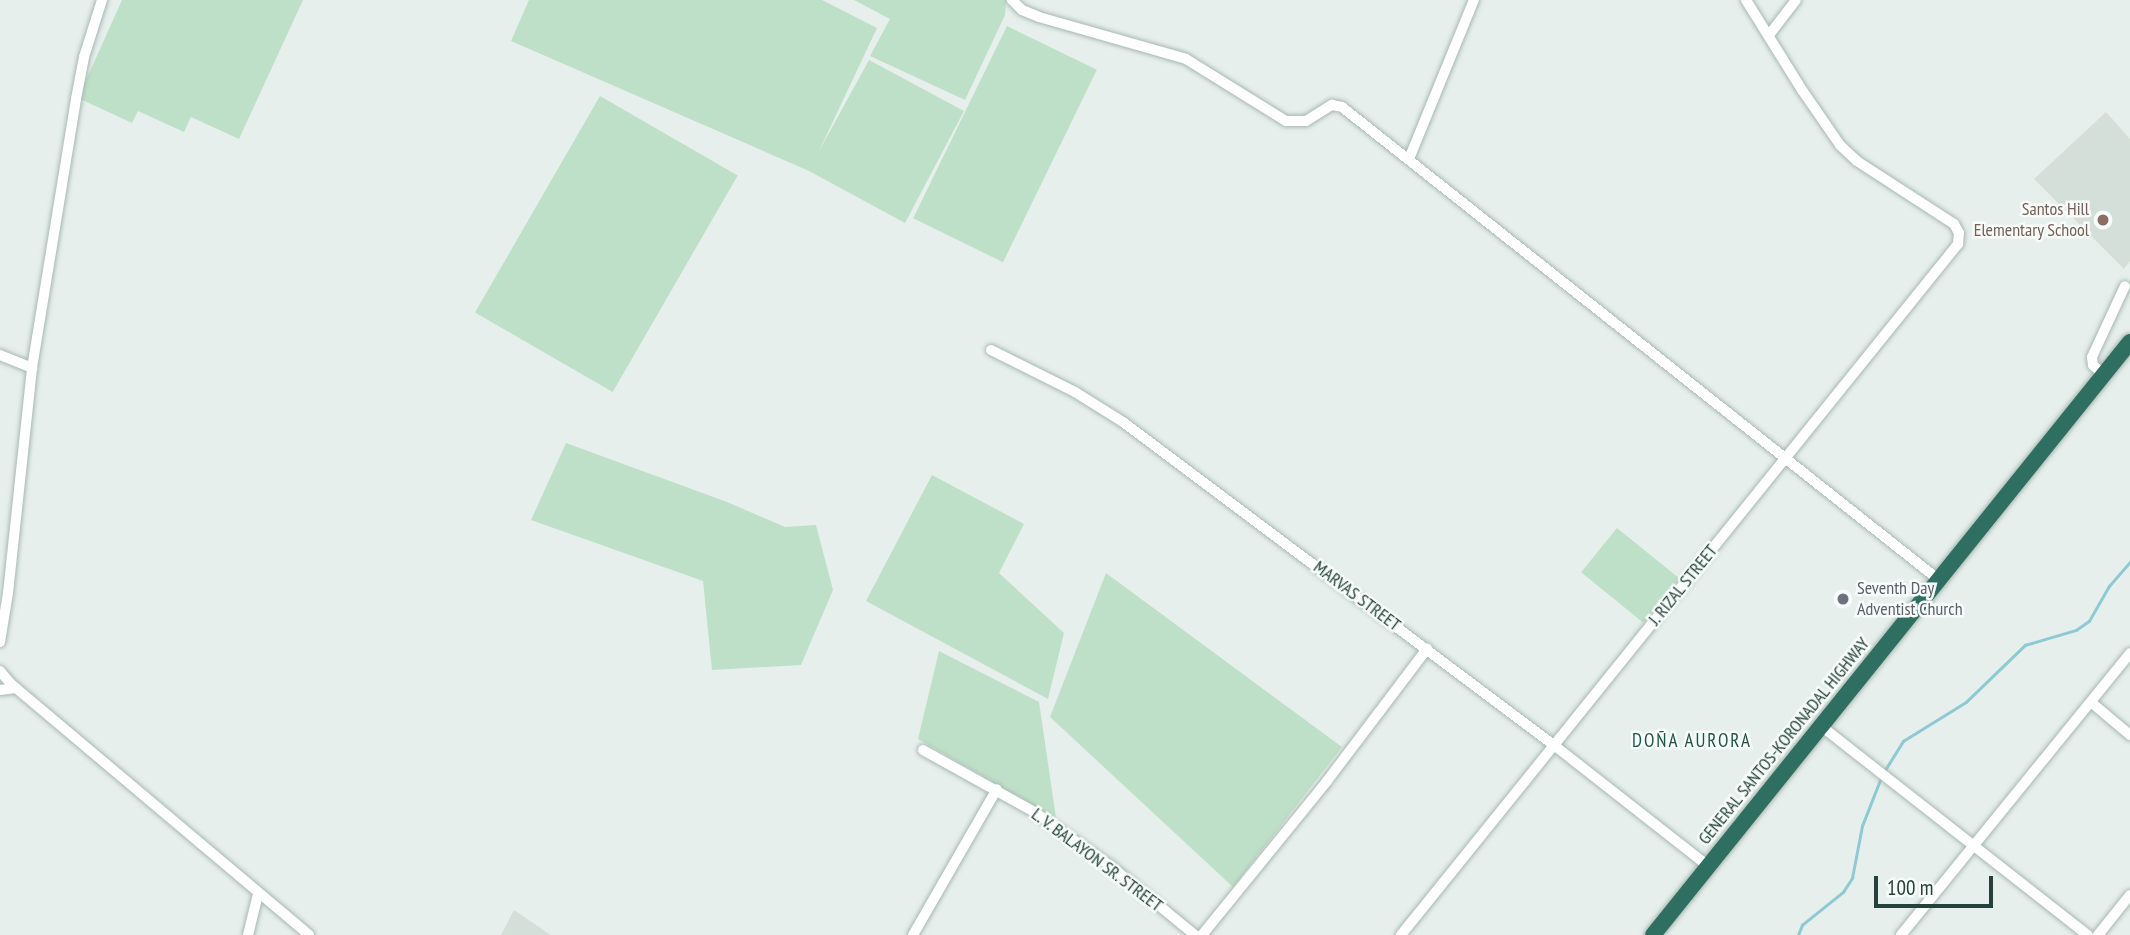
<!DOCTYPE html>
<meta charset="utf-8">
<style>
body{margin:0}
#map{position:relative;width:2130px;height:935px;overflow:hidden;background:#e6efeb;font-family:"PT Sans Narrow",sans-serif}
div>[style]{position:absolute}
.built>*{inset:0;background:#d4dfda}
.green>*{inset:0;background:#bfe0c8;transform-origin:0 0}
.stream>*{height:2.5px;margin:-1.25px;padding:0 1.25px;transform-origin:1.25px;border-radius:1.25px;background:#8ec9d4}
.roads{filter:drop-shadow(0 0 2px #a8b8b2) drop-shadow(0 0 2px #a8b8b2)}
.minor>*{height:10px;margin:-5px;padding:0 5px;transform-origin:5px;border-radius:5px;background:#fff}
.highway>*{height:16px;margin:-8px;padding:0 8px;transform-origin:8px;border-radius:8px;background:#2f6f62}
.dots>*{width:19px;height:19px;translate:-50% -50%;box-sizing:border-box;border:4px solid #f7fbf9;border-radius:50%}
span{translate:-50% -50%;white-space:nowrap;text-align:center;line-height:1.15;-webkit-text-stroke:5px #f7fbf9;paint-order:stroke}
.education-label{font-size:18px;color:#785e54}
.right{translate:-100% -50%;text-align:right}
.street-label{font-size:18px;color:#24423a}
.worship-label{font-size:18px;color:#5b616d}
.left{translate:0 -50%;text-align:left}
.neighbourhood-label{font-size:19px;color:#1f5548;letter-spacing:2px}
.scale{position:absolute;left:1874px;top:876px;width:119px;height:32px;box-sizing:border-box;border:4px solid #24423a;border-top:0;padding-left:9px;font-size:21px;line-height:24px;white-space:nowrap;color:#24423a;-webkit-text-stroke:5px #f7fbf9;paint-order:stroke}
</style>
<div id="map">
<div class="built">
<i style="clip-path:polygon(2106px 112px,2130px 139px,2130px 261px,2124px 269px,2034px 179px)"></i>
<i style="clip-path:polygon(514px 910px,551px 935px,501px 935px)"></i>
</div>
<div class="green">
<i style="clip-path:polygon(122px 0,303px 0,239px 139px,191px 117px,184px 132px,138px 111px,132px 123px,78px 98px)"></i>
<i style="clip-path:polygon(529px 0,822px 0,877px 28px,819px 151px,869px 60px,964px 111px,905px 223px,809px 171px,511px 41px)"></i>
<i style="clip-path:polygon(854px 0,1006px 0,1005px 15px,965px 100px,870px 56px,890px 19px)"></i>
<i style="left:1007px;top:26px;width:100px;height:214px;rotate:26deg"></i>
<i style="left:600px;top:96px;width:159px;height:250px;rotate:30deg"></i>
<i style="clip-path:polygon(566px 443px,727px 502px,785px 527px,816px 525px,833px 590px,801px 665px,712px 670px,703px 581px,531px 520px)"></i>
<i style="clip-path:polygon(932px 475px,1024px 524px,999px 573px,1064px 633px,1048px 699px,866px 601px)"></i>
<i style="left:1617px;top:528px;width:80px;height:57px;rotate:39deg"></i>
<i style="clip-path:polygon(1106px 573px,1342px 747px,1233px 887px,1050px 717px)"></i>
<i style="clip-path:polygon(939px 651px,1039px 702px,1056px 818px,918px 739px)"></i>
</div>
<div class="stream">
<i style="left:1885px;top:770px;width:34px;rotate:-58deg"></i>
<i style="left:1903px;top:741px;width:74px;rotate:-31.8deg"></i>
<i style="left:1966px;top:702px;width:82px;rotate:-44deg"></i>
<i style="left:2025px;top:645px;width:53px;rotate:-16.4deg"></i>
<i style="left:2076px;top:630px;width:16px;rotate:-35deg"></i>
<i style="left:2089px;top:621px;width:40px;rotate:-60.3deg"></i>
<i style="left:2109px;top:586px;width:32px;rotate:-49deg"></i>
<i style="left:1798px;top:935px;width:11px;rotate:-68deg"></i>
<i style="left:1802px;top:925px;width:53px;rotate:-38.8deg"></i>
<i style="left:1843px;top:892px;width:17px;rotate:-57deg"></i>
<i style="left:1852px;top:878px;width:53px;rotate:-79.1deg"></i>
<i style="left:1862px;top:826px;width:49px;rotate:-68.6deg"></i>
</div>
<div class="roads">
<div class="minor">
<i style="left:1012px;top:0;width:14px;rotate:45deg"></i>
<i style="left:1022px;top:10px;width:18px;rotate:22deg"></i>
<i style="left:1039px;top:17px;width:153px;rotate:15.9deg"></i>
<i style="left:1186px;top:59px;width:118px;rotate:31.8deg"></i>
<i style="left:1286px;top:121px;width:20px"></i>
<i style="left:1306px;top:121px;width:31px;rotate:-32deg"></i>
<i style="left:1332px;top:105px;width:10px;rotate:11deg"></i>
<i style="left:1342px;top:107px;width:762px;rotate:38.39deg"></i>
<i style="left:1769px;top:35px;width:44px;rotate:-52.4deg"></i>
<i style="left:1409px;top:159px;width:172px;rotate:-67.8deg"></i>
<i style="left:991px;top:350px;width:94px;rotate:26.6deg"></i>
<i style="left:1075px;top:392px;width:57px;rotate:32deg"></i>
<i style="left:1123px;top:422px;width:540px;rotate:36.87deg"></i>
<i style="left:1555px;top:746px;width:194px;rotate:38.1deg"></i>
<i style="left:0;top:355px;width:35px;rotate:22deg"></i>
<i style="left:2104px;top:375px;width:15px;rotate:-138deg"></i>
<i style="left:2093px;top:365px;width:8px;rotate:-97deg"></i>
<i style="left:2092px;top:357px;width:78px;rotate:-65.1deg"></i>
<i style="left:0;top:642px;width:50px;rotate:-80.7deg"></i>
<i style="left:8px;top:593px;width:226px;rotate:-83.9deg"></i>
<i style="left:32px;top:368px;width:273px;rotate:-80.7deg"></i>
<i style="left:76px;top:99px;width:43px;rotate:-79.2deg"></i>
<i style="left:84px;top:57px;width:60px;rotate:-72.5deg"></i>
<i style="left:0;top:671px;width:16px;rotate:50deg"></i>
<i style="left:10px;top:683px;width:391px;rotate:40.1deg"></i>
<i style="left:0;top:690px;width:16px;rotate:-7deg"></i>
<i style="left:2092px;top:703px;width:50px;rotate:40.1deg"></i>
<i style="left:1821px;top:726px;width:339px;rotate:38.1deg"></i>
<i style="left:923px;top:750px;width:129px;rotate:29.1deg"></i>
<i style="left:1036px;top:813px;width:93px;rotate:35.4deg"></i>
<i style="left:1112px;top:867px;width:107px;rotate:39.3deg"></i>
<i style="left:248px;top:935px;width:42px;rotate:-76.3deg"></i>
<i style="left:913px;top:935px;width:168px;rotate:-60.1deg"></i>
<i style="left:1202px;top:935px;width:198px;rotate:-50.9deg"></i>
<i style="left:1327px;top:781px;width:166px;rotate:-52.9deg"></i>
<i style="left:1401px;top:935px;width:888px;rotate:-51.13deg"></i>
<i style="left:1958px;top:244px;width:11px;rotate:-85deg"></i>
<i style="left:1959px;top:233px;width:10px;rotate:-119deg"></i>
<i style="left:1954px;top:224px;width:116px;rotate:-147deg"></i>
<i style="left:1857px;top:161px;width:23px;rotate:-137deg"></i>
<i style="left:1840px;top:145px;width:67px;rotate:-124.6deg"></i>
<i style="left:1802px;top:90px;width:106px;rotate:-121.9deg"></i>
<i style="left:1901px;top:935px;width:363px;rotate:-50.9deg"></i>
<i style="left:2098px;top:935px;width:51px;rotate:-51.3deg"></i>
</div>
<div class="highway">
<i style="left:1653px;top:935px;width:761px;rotate:-51.19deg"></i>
</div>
</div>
<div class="dots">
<i style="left:2103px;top:220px;background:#8d6e63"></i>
<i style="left:1843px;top:599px;background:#6b7280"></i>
</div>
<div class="education-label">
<span class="right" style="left:2089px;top:220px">Santos Hill<br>Elementary School</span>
</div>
<div class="street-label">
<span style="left:1683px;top:585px;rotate:-51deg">J. RIZAL STREET</span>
<span style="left:1357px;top:596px;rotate:37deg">MARVAS STREET</span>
<span style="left:1784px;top:741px;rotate:-51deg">GENERAL SANTOS-KORONADAL HIGHWAY</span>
<span style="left:1097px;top:860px;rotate:37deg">L. V. BALAYON SR. STREET</span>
</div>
<div class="worship-label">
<span class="left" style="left:1857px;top:599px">Seventh Day<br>Adventist Church</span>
</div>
<div class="neighbourhood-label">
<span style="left:1692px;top:741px">DOÑA AURORA</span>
</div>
<div class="scale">100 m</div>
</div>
